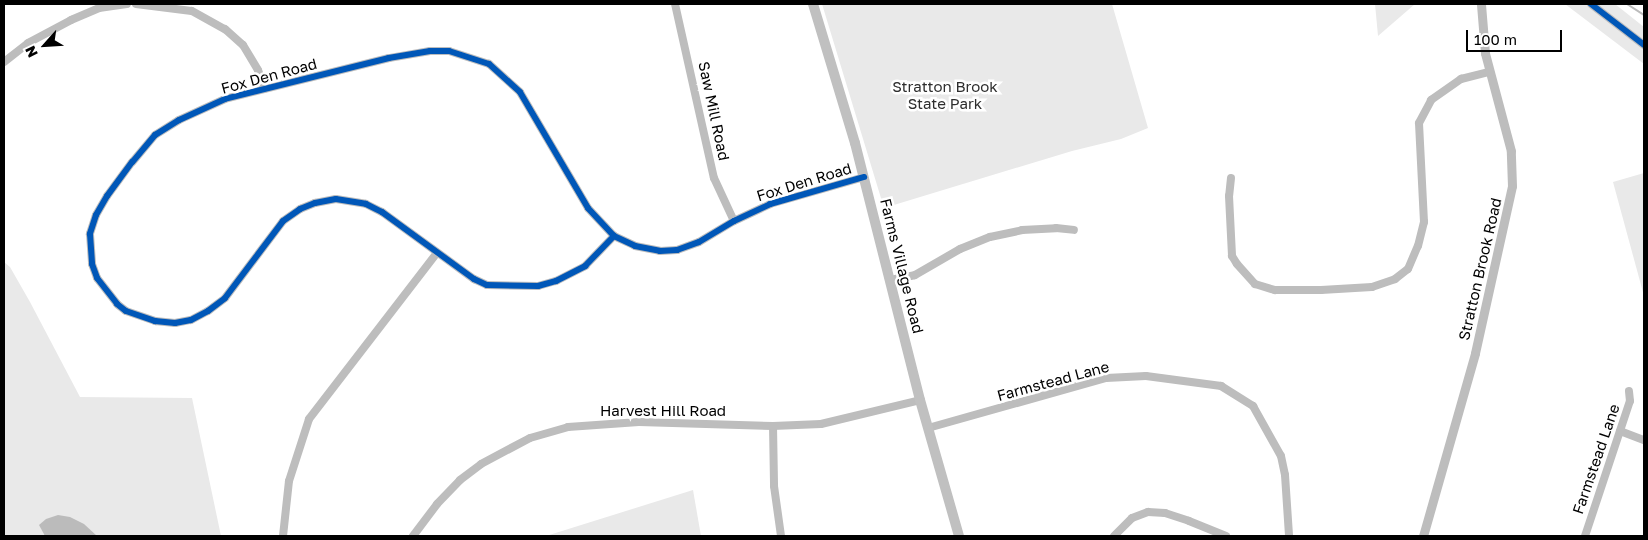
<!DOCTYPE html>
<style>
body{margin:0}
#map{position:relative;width:1648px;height:540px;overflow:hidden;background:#fff;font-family:"Golos Text",sans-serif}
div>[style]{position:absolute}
.green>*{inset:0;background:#e9e9e9}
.water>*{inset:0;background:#bbb}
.stream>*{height:2px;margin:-1px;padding:0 1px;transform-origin:1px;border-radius:1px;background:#bbb}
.minor>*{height:8px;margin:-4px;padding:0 4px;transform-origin:4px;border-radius:4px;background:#bdbdbd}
.tertiary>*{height:9px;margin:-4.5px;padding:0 4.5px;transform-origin:4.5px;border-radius:4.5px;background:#bdbdbd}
.secondary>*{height:10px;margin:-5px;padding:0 5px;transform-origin:5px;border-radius:5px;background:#c0c0c0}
.cycleway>*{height:6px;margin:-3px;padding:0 3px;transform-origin:3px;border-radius:3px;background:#0057b8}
span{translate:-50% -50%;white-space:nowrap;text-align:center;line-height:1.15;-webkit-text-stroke:5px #fff;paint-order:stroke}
.street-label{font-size:15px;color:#000}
.park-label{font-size:15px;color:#2e2e2e}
.frame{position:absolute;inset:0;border:5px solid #000;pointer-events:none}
.north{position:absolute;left:20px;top:20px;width:50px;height:50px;-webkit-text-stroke:4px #fff;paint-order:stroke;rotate:244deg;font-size:14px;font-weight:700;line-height:20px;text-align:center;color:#000}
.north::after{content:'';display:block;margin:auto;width:18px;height:22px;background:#000;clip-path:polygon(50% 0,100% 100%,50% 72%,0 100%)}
.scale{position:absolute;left:1466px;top:30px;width:96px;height:22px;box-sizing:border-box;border:2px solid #000;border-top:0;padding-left:6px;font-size:15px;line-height:18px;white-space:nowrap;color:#000;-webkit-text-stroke:4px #fff;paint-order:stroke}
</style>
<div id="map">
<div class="green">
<i style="clip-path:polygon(822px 4px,1112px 4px,1148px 128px,1121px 139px,1072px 151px,884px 208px)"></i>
<i style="clip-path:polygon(1375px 4px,1415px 4px,1378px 36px)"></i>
<i style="clip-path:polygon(1565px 4px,1615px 4px,1644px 27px,1644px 64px)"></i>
<i style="clip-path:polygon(1644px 173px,1644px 296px,1613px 182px)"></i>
<i style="clip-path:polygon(4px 262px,10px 267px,30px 302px,80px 397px,192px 398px,221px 536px,4px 536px)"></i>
<i style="clip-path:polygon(693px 490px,701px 536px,546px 536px)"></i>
</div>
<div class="water">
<i style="clip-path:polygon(58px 515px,70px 517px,84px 524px,97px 536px,45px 536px,39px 525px,46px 519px)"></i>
</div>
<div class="stream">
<i style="left:1627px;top:4px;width:20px;rotate:33deg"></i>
</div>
<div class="minor">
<i style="left:136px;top:4px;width:56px;rotate:7.1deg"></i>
<i style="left:192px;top:11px;width:38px;rotate:29deg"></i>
<i style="left:225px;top:29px;width:24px;rotate:42deg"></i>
<i style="left:243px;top:45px;width:29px;rotate:59deg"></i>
<i style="left:258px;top:70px;width:20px;rotate:70deg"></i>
<i style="left:675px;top:4px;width:178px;rotate:77.4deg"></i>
<i style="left:714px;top:178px;width:47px;rotate:65.1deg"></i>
<i style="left:1591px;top:4px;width:67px;rotate:37.7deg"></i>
<i style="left:4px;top:62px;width:31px;rotate:-38deg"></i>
<i style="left:28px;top:43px;width:49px;rotate:-28.1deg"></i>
<i style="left:71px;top:20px;width:30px;rotate:-23deg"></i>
<i style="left:99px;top:8px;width:28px;rotate:-8deg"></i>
<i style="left:1231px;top:178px;width:18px;rotate:96deg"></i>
<i style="left:1229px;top:196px;width:60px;rotate:87.1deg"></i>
<i style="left:1232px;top:256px;width:9px;rotate:58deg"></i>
<i style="left:1237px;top:264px;width:27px;rotate:48deg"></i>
<i style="left:1255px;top:284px;width:21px;rotate:17deg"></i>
<i style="left:1275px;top:290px;width:46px"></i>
<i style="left:1321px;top:290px;width:51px;rotate:-3.4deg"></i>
<i style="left:1372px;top:287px;width:24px;rotate:-19deg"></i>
<i style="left:1395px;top:279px;width:16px;rotate:-38deg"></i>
<i style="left:1408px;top:269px;width:25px;rotate:-67deg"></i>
<i style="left:1418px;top:246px;width:25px;rotate:-76deg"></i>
<i style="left:1424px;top:222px;width:99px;rotate:-92.9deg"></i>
<i style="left:1419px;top:123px;width:26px;rotate:-62deg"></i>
<i style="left:1431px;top:100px;width:37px;rotate:-35deg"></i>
<i style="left:1461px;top:79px;width:30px;rotate:-14deg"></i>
<i style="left:614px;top:236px;width:38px;rotate:-133deg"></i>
<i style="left:588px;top:208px;width:134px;rotate:-120.4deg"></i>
<i style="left:520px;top:92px;width:42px;rotate:-137.9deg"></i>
<i style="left:489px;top:64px;width:42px;rotate:-162deg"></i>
<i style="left:449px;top:51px;width:19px;rotate:180deg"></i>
<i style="left:430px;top:51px;width:42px;rotate:170.3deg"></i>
<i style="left:389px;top:58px;width:169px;rotate:166deg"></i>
<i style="left:225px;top:99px;width:51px;rotate:155.5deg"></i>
<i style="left:179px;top:120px;width:28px;rotate:148deg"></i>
<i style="left:155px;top:135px;width:35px;rotate:130deg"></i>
<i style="left:132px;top:162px;width:42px;rotate:126.3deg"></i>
<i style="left:107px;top:196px;width:22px;rotate:120deg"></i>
<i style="left:96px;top:215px;width:20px;rotate:108deg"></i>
<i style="left:90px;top:234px;width:30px;rotate:86deg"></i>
<i style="left:92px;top:264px;width:15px;rotate:70deg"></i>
<i style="left:97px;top:278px;width:33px;rotate:52deg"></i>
<i style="left:117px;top:304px;width:11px;rotate:38deg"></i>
<i style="left:126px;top:311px;width:31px;rotate:19deg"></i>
<i style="left:155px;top:321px;width:20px;rotate:6deg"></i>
<i style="left:175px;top:323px;width:16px;rotate:-11deg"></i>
<i style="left:191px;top:320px;width:19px;rotate:-28deg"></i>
<i style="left:208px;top:311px;width:21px;rotate:-37deg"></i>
<i style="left:225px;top:298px;width:96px;rotate:-53deg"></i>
<i style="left:283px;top:221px;width:21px;rotate:-35deg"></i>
<i style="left:300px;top:209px;width:16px;rotate:-22deg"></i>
<i style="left:315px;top:203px;width:21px;rotate:-11deg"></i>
<i style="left:336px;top:199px;width:30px;rotate:9deg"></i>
<i style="left:366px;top:204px;width:18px;rotate:27deg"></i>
<i style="left:382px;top:212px;width:114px;rotate:36.1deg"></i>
<i style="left:474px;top:279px;width:14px;rotate:25deg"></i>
<i style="left:487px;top:285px;width:51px;rotate:1.1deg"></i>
<i style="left:538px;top:286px;width:19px;rotate:-16deg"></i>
<i style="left:556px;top:281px;width:33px;rotate:-27deg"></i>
<i style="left:585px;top:266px;width:42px;rotate:-46deg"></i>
<i style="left:614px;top:236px;width:23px;rotate:25deg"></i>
<i style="left:635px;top:246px;width:25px;rotate:11deg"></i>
<i style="left:660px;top:251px;width:17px;rotate:-3deg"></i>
<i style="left:677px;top:250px;width:23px;rotate:-20deg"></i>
<i style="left:699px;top:242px;width:41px;rotate:-31deg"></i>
<i style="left:734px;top:221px;width:40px;rotate:-25deg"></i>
<i style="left:770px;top:204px;width:98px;rotate:-16deg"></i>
<i style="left:890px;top:280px;width:25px;rotate:-11deg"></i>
<i style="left:915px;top:275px;width:52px;rotate:-30deg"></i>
<i style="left:960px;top:249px;width:32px;rotate:-22deg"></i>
<i style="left:990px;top:237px;width:33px;rotate:-12deg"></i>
<i style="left:1022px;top:230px;width:34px;rotate:-3deg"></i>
<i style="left:1056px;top:228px;width:18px;rotate:6deg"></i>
<i style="left:773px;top:426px;width:60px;rotate:89deg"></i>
<i style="left:774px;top:486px;width:50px;rotate:82deg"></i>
<i style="left:928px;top:428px;width:185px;rotate:-15.7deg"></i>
<i style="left:1106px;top:378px;width:40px;rotate:-2.9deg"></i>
<i style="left:1146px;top:376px;width:76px;rotate:7.6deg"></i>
<i style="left:1221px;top:386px;width:38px;rotate:32deg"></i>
<i style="left:1253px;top:406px;width:57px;rotate:60.8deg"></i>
<i style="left:1281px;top:456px;width:19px;rotate:78deg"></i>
<i style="left:1285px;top:475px;width:61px;rotate:86.2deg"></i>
<i style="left:1620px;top:431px;width:26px;rotate:21deg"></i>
<i style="left:283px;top:536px;width:55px;rotate:-83.8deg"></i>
<i style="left:289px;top:481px;width:65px;rotate:-72.1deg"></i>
<i style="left:309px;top:419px;width:210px;rotate:-52.4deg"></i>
<i style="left:413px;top:536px;width:40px;rotate:-53deg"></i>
<i style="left:437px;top:504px;width:33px;rotate:-46deg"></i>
<i style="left:460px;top:480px;width:26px;rotate:-37deg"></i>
<i style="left:481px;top:464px;width:55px;rotate:-28deg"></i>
<i style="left:530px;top:438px;width:40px;rotate:-16deg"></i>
<i style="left:568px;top:427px;width:71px;rotate:-4deg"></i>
<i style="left:639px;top:422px;width:134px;rotate:1.7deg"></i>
<i style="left:773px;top:426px;width:48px;rotate:-2.4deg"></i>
<i style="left:821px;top:424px;width:102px;rotate:-13.6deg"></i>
<i style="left:1114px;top:536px;width:25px;rotate:-45deg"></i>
<i style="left:1132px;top:518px;width:17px;rotate:-21deg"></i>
<i style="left:1148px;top:512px;width:17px;rotate:3deg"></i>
<i style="left:1165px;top:513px;width:25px;rotate:18deg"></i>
<i style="left:1189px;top:521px;width:40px;rotate:22deg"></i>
<i style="left:1585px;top:536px;width:142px;rotate:-71.6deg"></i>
<i style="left:1630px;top:401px;width:10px;rotate:-96deg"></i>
</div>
<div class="tertiary">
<i style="left:1423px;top:536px;width:190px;rotate:-74.1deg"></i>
<i style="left:1475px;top:353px;width:171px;rotate:-77.5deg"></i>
<i style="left:1512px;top:186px;width:35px;rotate:-92deg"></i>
<i style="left:1511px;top:151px;width:101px;rotate:-104.9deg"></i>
<i style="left:1485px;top:53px;width:49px;rotate:-94.7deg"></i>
</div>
<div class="secondary">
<i style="left:813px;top:4px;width:145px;rotate:73.2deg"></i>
<i style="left:855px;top:143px;width:265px;rotate:75.8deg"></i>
<i style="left:920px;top:400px;width:141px;rotate:74deg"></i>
</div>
<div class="cycleway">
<i style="left:1591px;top:4px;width:67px;rotate:37.7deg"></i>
<i style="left:614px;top:236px;width:38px;rotate:-133deg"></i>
<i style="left:588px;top:208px;width:134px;rotate:-120.4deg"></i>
<i style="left:520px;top:92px;width:42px;rotate:-137.9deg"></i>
<i style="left:489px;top:64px;width:42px;rotate:-162deg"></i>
<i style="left:449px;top:51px;width:19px;rotate:180deg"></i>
<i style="left:430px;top:51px;width:42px;rotate:170.3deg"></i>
<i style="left:389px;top:58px;width:169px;rotate:166deg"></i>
<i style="left:225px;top:99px;width:51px;rotate:155.5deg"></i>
<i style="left:179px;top:120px;width:28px;rotate:148deg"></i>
<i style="left:155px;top:135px;width:35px;rotate:130deg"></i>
<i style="left:132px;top:162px;width:42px;rotate:126.3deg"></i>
<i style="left:107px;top:196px;width:22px;rotate:120deg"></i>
<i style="left:96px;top:215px;width:20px;rotate:108deg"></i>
<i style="left:90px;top:234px;width:30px;rotate:86deg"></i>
<i style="left:92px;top:264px;width:15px;rotate:70deg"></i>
<i style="left:97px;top:278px;width:33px;rotate:52deg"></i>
<i style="left:117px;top:304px;width:11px;rotate:38deg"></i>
<i style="left:126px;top:311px;width:31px;rotate:19deg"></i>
<i style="left:155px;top:321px;width:20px;rotate:6deg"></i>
<i style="left:175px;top:323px;width:16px;rotate:-11deg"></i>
<i style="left:191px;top:320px;width:19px;rotate:-28deg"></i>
<i style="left:208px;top:311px;width:21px;rotate:-37deg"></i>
<i style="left:225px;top:298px;width:96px;rotate:-53deg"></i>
<i style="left:283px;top:221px;width:21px;rotate:-35deg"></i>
<i style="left:300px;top:209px;width:16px;rotate:-22deg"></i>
<i style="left:315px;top:203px;width:21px;rotate:-11deg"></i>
<i style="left:336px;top:199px;width:30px;rotate:9deg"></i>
<i style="left:366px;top:204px;width:18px;rotate:27deg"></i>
<i style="left:382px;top:212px;width:114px;rotate:36.1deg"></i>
<i style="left:474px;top:279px;width:14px;rotate:25deg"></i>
<i style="left:487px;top:285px;width:51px;rotate:1.1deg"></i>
<i style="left:538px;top:286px;width:19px;rotate:-16deg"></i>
<i style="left:556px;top:281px;width:33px;rotate:-27deg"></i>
<i style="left:585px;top:266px;width:42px;rotate:-46deg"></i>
<i style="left:614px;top:236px;width:23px;rotate:25deg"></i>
<i style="left:635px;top:246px;width:25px;rotate:11deg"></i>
<i style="left:660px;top:251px;width:17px;rotate:-3deg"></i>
<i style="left:677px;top:250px;width:23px;rotate:-20deg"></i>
<i style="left:699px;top:242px;width:41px;rotate:-31deg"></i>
<i style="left:734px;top:221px;width:40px;rotate:-25deg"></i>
<i style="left:770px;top:204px;width:98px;rotate:-16deg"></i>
</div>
<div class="street-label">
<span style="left:269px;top:76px;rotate:-15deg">Fox Den Road</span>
<span style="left:714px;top:111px;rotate:78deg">Saw Mill Road</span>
<span style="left:804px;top:182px;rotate:-17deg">Fox Den Road</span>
<span style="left:902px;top:266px;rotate:76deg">Farms Village Road</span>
<span style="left:1480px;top:269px;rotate:-77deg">Stratton Brook Road</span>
<span style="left:1053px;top:381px;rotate:-15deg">Farmstead Lane</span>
<span style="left:663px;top:411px">Harvest Hill Road</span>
<span style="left:1596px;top:459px;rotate:-71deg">Farmstead Lane</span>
</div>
<div class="park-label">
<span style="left:945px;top:95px">Stratton Brook<br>State Park</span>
</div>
<div class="frame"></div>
<div class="north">N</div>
<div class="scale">100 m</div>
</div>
